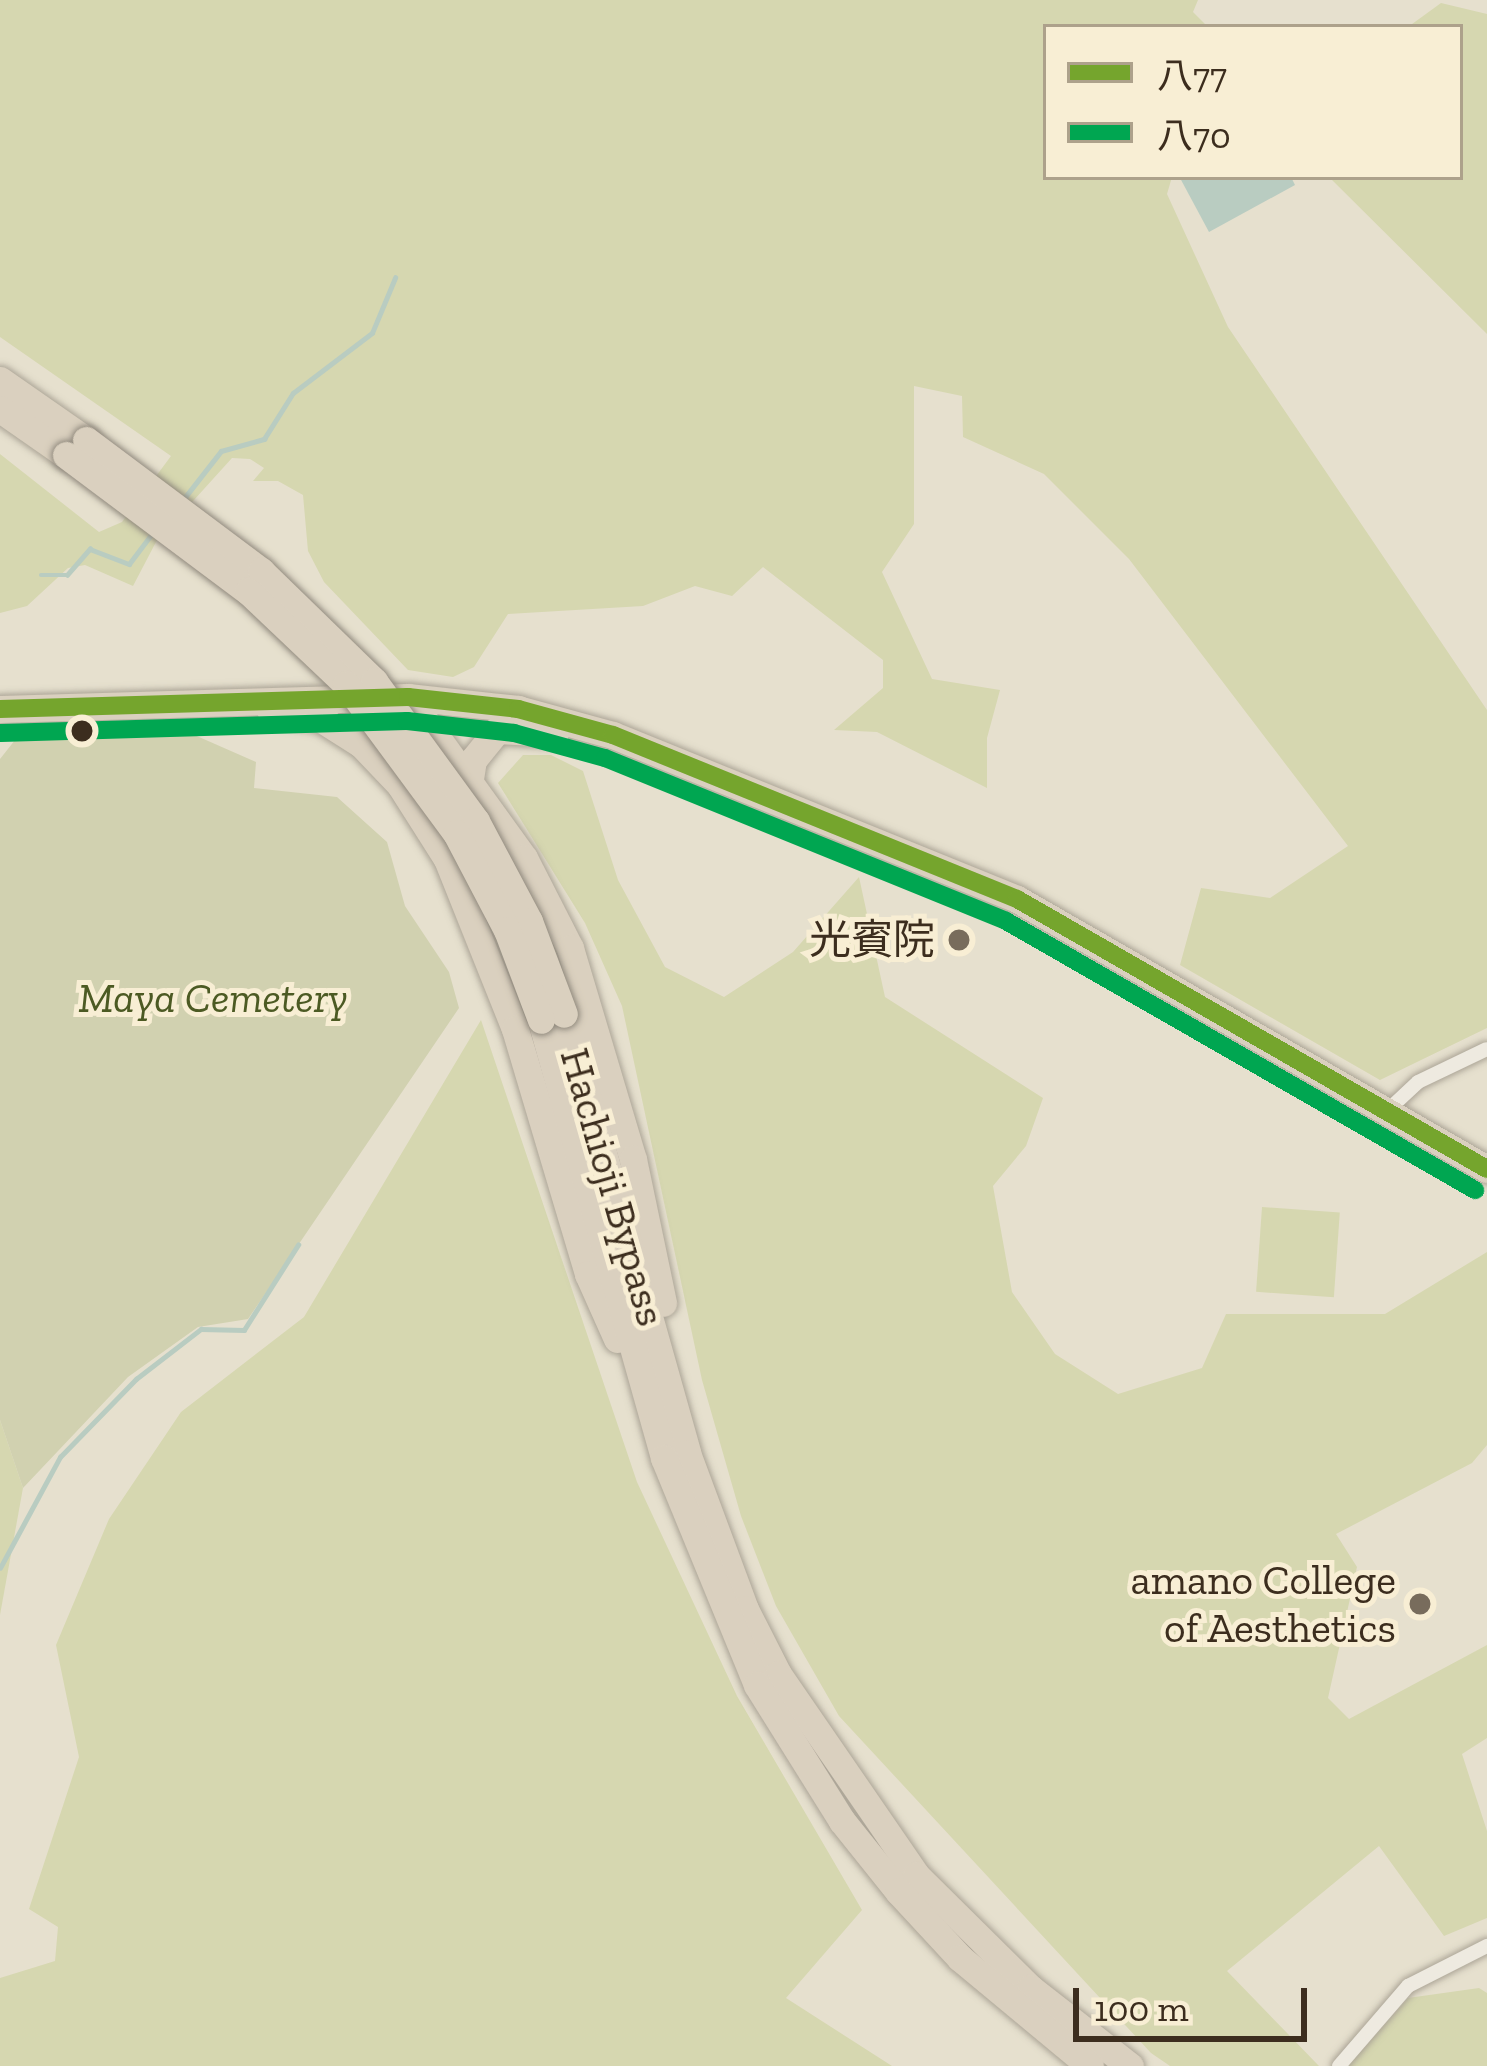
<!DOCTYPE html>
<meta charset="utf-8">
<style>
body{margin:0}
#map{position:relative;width:1487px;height:2066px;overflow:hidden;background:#e6e0ce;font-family:"Zilla Slab","Noto Sans JP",serif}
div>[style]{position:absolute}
.green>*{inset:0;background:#d6d7b0;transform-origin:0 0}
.cemetery>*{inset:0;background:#d1d1b0}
.water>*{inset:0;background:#b9ccc1}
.stream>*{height:4.5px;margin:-2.25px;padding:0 2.25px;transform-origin:2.25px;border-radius:2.25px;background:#b9ccc1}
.roads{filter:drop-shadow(0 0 3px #aca597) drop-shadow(0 0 3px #aca597)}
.street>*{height:14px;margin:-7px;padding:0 7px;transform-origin:7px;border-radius:7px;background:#eeeae0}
.highway>*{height:27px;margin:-13.5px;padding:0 13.5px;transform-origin:13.5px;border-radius:13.5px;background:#dad0bf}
.bridges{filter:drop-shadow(0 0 3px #918a7e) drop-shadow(0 0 3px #918a7e)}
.highway-bridge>*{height:27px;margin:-13.5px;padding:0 13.5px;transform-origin:13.5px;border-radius:13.5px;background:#dad0bf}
.bus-1>*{height:18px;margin:-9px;padding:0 9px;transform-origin:9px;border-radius:9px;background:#75a52d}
.bus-2>*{height:18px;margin:-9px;padding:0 9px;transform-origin:9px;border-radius:9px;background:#00a651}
.dots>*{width:33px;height:33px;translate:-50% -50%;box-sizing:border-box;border:6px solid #f8eed4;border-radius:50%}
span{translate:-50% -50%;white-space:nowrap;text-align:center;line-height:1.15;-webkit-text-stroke:10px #f8eed4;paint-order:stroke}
.poi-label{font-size:42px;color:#3c2d1e}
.right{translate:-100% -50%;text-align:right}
.park-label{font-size:42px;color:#4c5a23;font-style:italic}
.street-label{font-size:42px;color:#3c2d1e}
.legend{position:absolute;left:1043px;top:24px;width:420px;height:156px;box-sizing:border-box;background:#f8eed4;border:3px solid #ada18b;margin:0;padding:15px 21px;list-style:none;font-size:36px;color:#3c2d1e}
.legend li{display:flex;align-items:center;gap:24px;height:60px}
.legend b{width:60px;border:3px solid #ada18b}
.scale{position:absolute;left:1073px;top:1988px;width:234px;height:54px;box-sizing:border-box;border:6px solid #3c2d1e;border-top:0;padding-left:15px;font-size:36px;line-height:42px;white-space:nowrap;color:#3c2d1e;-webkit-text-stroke:9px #f8eed4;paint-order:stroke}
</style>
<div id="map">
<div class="green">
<i style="clip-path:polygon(0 0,1198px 0,1193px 12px,1208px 27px,1046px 27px,1046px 177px,1172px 177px,1167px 194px,1228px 327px,1487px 710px,1487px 1028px,1380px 1080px,1180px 965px,1201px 888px,1270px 898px,1348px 846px,1129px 559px,1044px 474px,963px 437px,962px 396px,914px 386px,914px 524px,882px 572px,932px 679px,1000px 690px,987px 738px,987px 788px,877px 732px,834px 730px,883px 688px,883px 660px,763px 567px,732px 596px,695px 586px,643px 606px,508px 614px,474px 667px,453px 677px,408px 670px,324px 582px,308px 551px,303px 495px,278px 481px,253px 481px,264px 468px,250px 459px,232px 458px,156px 542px,133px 586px,85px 565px,68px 568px,27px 606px,0 613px,0 454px,99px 532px,122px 522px,171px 456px,0 337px)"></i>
<i style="clip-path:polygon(1441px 3px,1487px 14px,1487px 334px,1329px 177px,1460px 177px,1460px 27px,1408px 27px)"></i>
<i style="clip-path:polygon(523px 755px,551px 755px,583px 771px,618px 880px,665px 967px,724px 997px,793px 952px,859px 877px,885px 997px,1043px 1098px,1026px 1146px,993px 1186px,1012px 1292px,1055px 1354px,1118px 1394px,1202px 1368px,1226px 1314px,1385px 1314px,1487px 1252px,1487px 1445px,1472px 1463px,1336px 1534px,1357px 1567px,1328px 1698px,1349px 1719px,1487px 1645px,1487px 1738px,1462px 1754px,1487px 1831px,1487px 1918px,1444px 1936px,1379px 1846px,1227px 1971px,1319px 2066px,1170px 2066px,1151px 2053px,839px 1716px,776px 1606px,741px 1516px,702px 1380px,622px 1006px,585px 923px,498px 783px)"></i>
<i style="clip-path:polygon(481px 1020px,637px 1482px,737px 1696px,862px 1910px,786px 1998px,892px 2066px,0 2066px,0 1978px,55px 1961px,58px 1927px,29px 1909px,79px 1757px,56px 1645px,109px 1519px,181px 1412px,304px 1317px)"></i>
<i style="left:1262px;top:1207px;width:78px;height:85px;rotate:4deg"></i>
<i style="clip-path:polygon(0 1420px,23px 1488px,0 1615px)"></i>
<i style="clip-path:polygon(1479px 1988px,1487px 1993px,1487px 2066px,1348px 2066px,1408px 1998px)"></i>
</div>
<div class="cemetery">
<i style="clip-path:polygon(174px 726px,256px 762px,254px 788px,337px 797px,387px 842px,405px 906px,449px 972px,459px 1008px,248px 1319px,198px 1327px,128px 1377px,23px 1488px,0 1420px,0 759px,19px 735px)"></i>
</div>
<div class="water">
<i style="clip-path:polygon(1291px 177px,1295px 185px,1209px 232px,1180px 178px)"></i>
</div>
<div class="stream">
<i style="left:182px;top:501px;width:63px;rotate:-52deg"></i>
<i style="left:221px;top:451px;width:45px;rotate:-15.6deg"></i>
<i style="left:264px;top:439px;width:54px;rotate:-57.8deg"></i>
<i style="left:293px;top:393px;width:99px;rotate:-37.2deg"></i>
<i style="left:372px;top:333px;width:60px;rotate:-67.3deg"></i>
<i style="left:41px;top:575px;width:26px"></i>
<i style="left:67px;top:575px;width:35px;rotate:-49deg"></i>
<i style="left:90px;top:549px;width:42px;rotate:21deg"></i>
<i style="left:129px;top:564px;width:41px;rotate:-52.9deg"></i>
<i style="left:0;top:1568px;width:126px;rotate:-61.6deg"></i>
<i style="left:60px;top:1457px;width:109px;rotate:-45.7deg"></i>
<i style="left:136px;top:1379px;width:82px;rotate:-37.6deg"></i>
<i style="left:201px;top:1329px;width:43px;rotate:1.3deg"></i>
<i style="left:244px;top:1330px;width:101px;rotate:-57.6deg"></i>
</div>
<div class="roads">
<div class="street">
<i style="left:1387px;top:1111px;width:42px;rotate:-43.1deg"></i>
<i style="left:1418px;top:1082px;width:76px;rotate:-25.6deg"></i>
<i style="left:1339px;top:2066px;width:106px;rotate:-49.2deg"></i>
<i style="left:1408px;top:1986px;width:89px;rotate:-26.9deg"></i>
</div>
<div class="highway">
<i style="left:0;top:380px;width:105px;rotate:34.9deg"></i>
<i style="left:0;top:409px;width:80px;rotate:34.9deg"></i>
<i style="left:408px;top:697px;width:198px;rotate:54.2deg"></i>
<i style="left:524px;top:858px;width:101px;rotate:62.9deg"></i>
<i style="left:570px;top:948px;width:220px;rotate:73.4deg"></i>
<i style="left:633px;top:1159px;width:147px;rotate:78.2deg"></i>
<i style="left:0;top:709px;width:408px;rotate:-1.7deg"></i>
<i style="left:408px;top:697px;width:111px;rotate:6.2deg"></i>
<i style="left:518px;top:709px;width:98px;rotate:15.3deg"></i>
<i style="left:613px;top:735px;width:436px;rotate:22.1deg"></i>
<i style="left:1017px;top:899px;width:542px;rotate:29.88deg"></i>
<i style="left:270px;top:710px;width:51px;rotate:9.1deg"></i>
<i style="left:320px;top:718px;width:49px;rotate:32.4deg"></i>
<i style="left:361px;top:744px;width:57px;rotate:46.4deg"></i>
<i style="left:400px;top:785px;width:88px;rotate:57.6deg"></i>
<i style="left:447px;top:859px;width:183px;rotate:68.2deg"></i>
<i style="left:515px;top:1029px;width:256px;rotate:73.4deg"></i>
<i style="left:588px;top:1274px;width:71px;rotate:66deg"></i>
<i style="left:470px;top:779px;width:19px;rotate:-81deg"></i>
<i style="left:473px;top:760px;width:38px;rotate:-51deg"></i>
<i style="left:497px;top:730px;width:58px;rotate:3deg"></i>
<i style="left:564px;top:1014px;width:456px;rotate:74.3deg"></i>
<i style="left:687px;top:1453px;width:166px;rotate:69.6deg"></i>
<i style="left:745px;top:1609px;width:73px;rotate:63.1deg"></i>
<i style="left:778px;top:1674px;width:244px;rotate:55.5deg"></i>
<i style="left:916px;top:1875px;width:161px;rotate:44.7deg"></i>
<i style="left:1030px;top:1988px;width:127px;rotate:38deg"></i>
<i style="left:541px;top:1020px;width:455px;rotate:74.3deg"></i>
<i style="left:664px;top:1458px;width:245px;rotate:67.7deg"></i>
<i style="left:757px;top:1685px;width:160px;rotate:58deg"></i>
<i style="left:842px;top:1821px;width:90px;rotate:51.3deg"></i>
<i style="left:898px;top:1891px;width:91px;rotate:47.2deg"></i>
<i style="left:960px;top:1958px;width:169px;rotate:39.7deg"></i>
</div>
</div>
<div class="bridges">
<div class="highway-bridge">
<i style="left:86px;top:440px;width:219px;rotate:36.8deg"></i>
<i style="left:261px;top:571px;width:158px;rotate:44.2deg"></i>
<i style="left:374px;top:681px;width:173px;rotate:53.9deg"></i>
<i style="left:476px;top:821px;width:113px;rotate:62.1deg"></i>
<i style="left:529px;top:921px;width:99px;rotate:69.4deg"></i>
<i style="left:66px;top:455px;width:227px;rotate:36.8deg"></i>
<i style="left:248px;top:591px;width:135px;rotate:43.5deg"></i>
<i style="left:346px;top:684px;width:185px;rotate:53.6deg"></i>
<i style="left:456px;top:833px;width:110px;rotate:62.3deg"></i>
<i style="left:507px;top:930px;width:96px;rotate:69.3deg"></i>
</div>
</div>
<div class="bus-1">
<i style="left:0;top:709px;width:408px;rotate:-1.7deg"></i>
<i style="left:408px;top:697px;width:111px;rotate:6.2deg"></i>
<i style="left:518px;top:709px;width:98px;rotate:15.3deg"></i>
<i style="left:613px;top:735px;width:436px;rotate:22.1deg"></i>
<i style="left:1017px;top:899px;width:542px;rotate:29.88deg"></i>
</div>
<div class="bus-2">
<i style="left:1px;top:733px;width:406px;rotate:-1.7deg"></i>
<i style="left:407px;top:721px;width:108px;rotate:6.4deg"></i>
<i style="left:514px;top:733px;width:94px;rotate:15.4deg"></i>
<i style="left:605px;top:758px;width:433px;rotate:22.1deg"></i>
<i style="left:1006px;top:921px;width:541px;rotate:29.84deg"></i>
</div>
<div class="dots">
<i style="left:82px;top:731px;background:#3c2d1e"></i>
<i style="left:959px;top:940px;background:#786c5c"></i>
<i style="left:1420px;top:1604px;background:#786c5c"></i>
</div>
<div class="poi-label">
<span class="right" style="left:935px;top:940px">光賓院</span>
<span class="right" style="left:1396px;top:1604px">amano College<br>of Aesthetics</span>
</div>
<div class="park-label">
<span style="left:213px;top:998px">Maya Cemetery</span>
</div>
<div class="street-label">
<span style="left:613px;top:1187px;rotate:74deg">Hachioji Bypass</span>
</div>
<ul class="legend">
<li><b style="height:15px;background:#75a52d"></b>八77</li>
<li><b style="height:15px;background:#00a651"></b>八70</li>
</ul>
<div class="scale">100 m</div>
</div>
